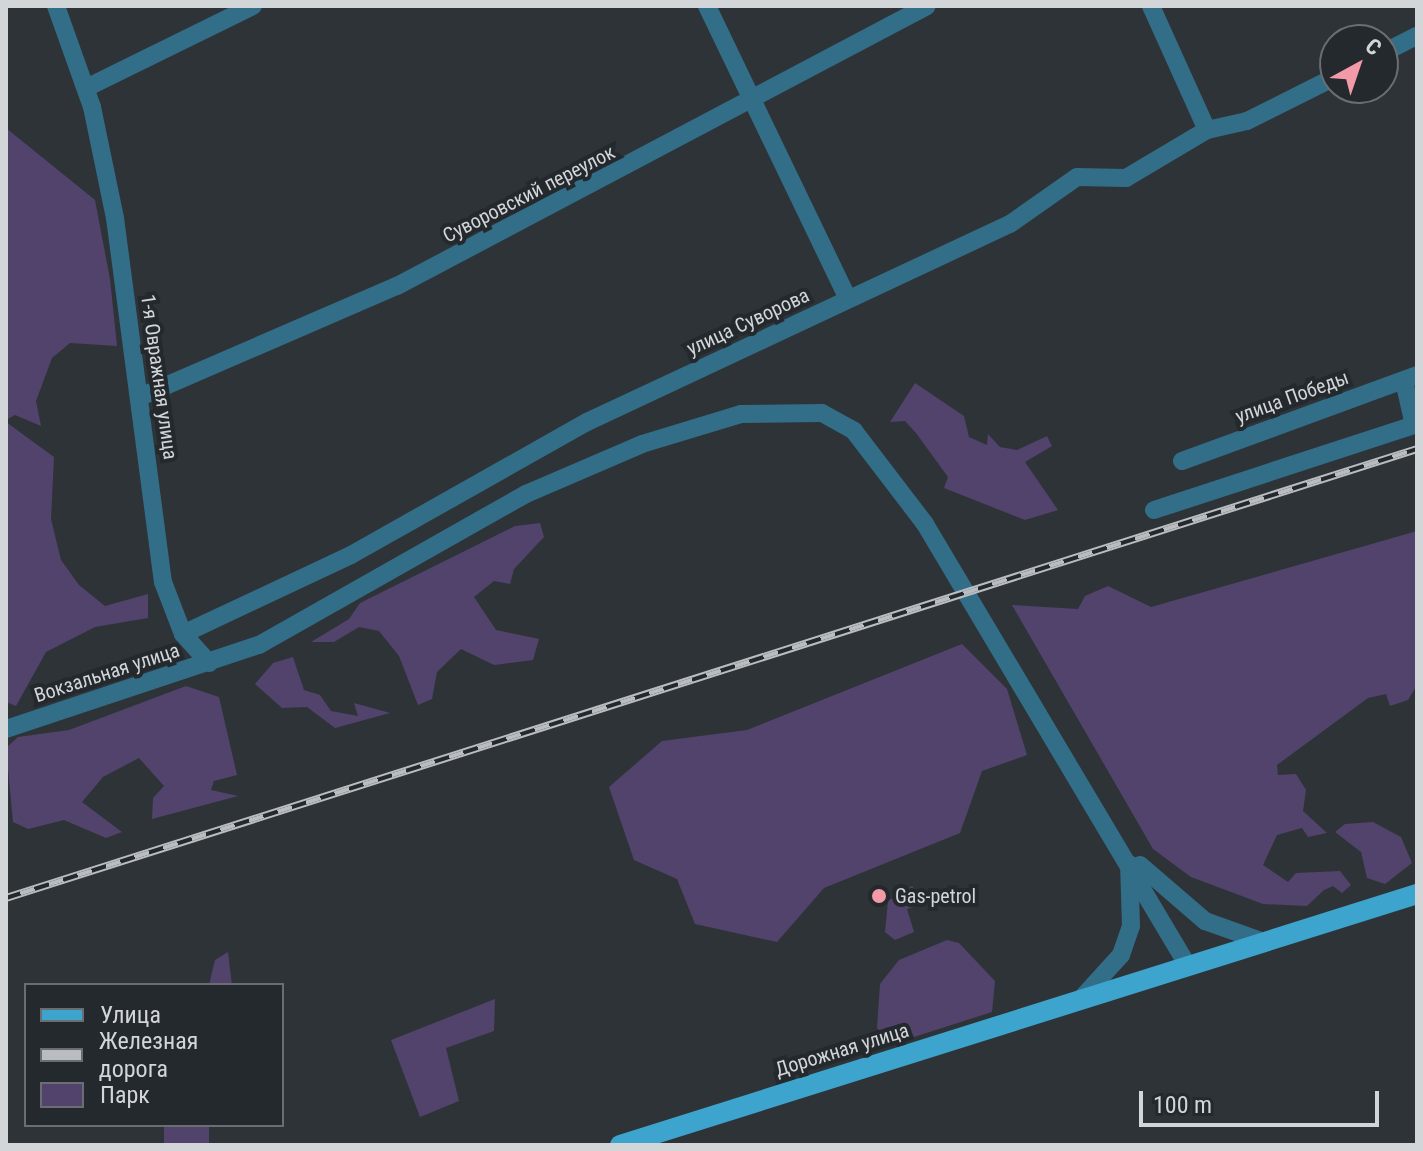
<!DOCTYPE html>
<meta charset="utf-8">
<style>
body{margin:0}
#map{position:relative;width:1423px;height:1151px;overflow:hidden;background:#2e3338;font-family:"Roboto Condensed",sans-serif}
div>[style]{position:absolute}
.green>*{inset:0;background:#51436b;transform-origin:0 0}
.minor>*{height:18px;margin:-9px;padding:0 9px;transform-origin:9px;border-radius:9px;background:#326e87}
.major>*{height:20px;margin:-10px;padding:0 10px;transform-origin:10px;border-radius:10px;background:#3da4cd}
.rail>*{height:8px;margin-top:-4px;transform-origin:0;background:repeating-linear-gradient(90deg,#24292e 0 15px,#b9bdc0 0 30px);box-sizing:border-box;border-block:2px solid #b9bdc0}
.dots>*{width:22px;height:22px;translate:-50% -50%;box-sizing:border-box;border:4px solid #24292e;border-radius:50%}
span{translate:-50% -50%;white-space:nowrap;text-align:center;line-height:1.15;-webkit-text-stroke:8px #24292e;paint-order:stroke}
.street-label{font-size:20px;color:#d3d6d9}
.poi-label{font-size:20px;color:#d3d6d9}
.left{translate:0 -50%;text-align:left}
.frame{position:absolute;inset:0;border:8px solid #d3d6d9;pointer-events:none}
.legend{position:absolute;left:24px;top:983px;width:260px;height:144px;box-sizing:border-box;background:#24292e;border:2px solid #6a6e72;margin:0;padding:10px 14px;list-style:none;font-size:24px;color:#d3d6d9}
.legend li{display:flex;align-items:center;gap:16px;height:40px}
.legend b{width:40px;border:2px solid #6a6e72}
.north{position:absolute;left:1319px;top:24px;width:80px;height:80px;box-sizing:border-box;background:#24292e;border:2px solid #6a6e72;border-radius:50%;rotate:40deg;font-size:22px;font-weight:700;line-height:32px;text-align:center;color:#d3d6d9}
.north::after{content:'';display:block;margin:auto;width:28px;height:36px;background:#f39aa8;clip-path:polygon(50% 0,100% 100%,50% 72%,0 100%)}
.scale{position:absolute;left:1139px;top:1091px;width:240px;height:36px;box-sizing:border-box;border:4px solid #d3d6d9;border-top:0;padding-left:10px;font-size:24px;line-height:28px;white-space:nowrap;color:#d3d6d9;-webkit-text-stroke:6px #24292e;paint-order:stroke}
</style>
<div id="map">
<div class="green">
<i style="clip-path:polygon(6px 128px,95px 200px,110px 279px,117px 346px,70px 343px,52px 358px,36px 401px,41px 426px,15px 415px,6px 420px)"></i>
<i style="clip-path:polygon(915px 383px,964px 416px,969px 437px,987px 445px,988px 434px,1000px 447px,1017px 450px,1047px 436px,1052px 446px,1025px 462px,1058px 510px,1025px 520px,944px 488px,948px 477px,916px 433px,905px 421px,890px 422px)"></i>
<i style="clip-path:polygon(6px 422px,54px 457px,51px 519px,61px 560px,79px 585px,105px 606px,148px 594px,148px 618px,95px 627px,46px 652px,16px 706px,6px 702px)"></i>
<i style="clip-path:polygon(540px 523px,544px 537px,514px 569px,510px 584px,494px 581px,474px 597px,496px 630px,539px 639px,533px 660px,494px 665px,461px 649px,437px 672px,432px 699px,418px 705px,399px 656px,379px 631px,359px 627px,334px 642px,311px 642px,349px 619px,360px 603px,515px 526px)"></i>
<i style="clip-path:polygon(1417px 531px,1417px 685px,1408px 700px,1390px 706px,1386px 694px,1368px 698px,1277px 765px,1278px 775px,1296px 774px,1306px 790px,1303px 811px,1327px 833px,1308px 837px,1302px 828px,1277px 835px,1263px 865px,1288px 882px,1296px 873px,1340px 871px,1351px 885px,1342px 893px,1333px 886px,1324px 890px,1307px 906px,1263px 904px,1191px 877px,1153px 849px,1012px 605px,1078px 609px,1085px 596px,1108px 586px,1151px 607px)"></i>
<i style="clip-path:polygon(962px 644px,1007px 689px,1027px 755px,982px 771px,960px 833px,824px 888px,777px 942px,695px 924px,677px 879px,634px 860px,609px 787px,662px 741px,747px 730px)"></i>
<i style="clip-path:polygon(293px 657px,304px 690px,320px 695px,331px 711px,358px 716px,354px 703px,390px 713px,335px 728px,307px 707px,282px 708px,255px 684px,273px 663px)"></i>
<i style="clip-path:polygon(186px 686px,219px 697px,237px 775px,214px 781px,211px 790px,238px 796px,152px 819px,153px 798px,164px 786px,139px 758px,103px 777px,82px 802px,122px 832px,106px 838px,64px 820px,28px 829px,13px 822px,6px 748px,18px 737px,69px 730px)"></i>
<i style="clip-path:polygon(1373px 822px,1401px 837px,1412px 863px,1385px 884px,1367px 878px,1361px 852px,1335px 832px,1345px 824px)"></i>
<i style="clip-path:polygon(912px 886px,925px 903px,907px 909px,914px 932px,895px 940px,885px 932px,888px 901px)"></i>
<i style="clip-path:polygon(947px 940px,959px 943px,995px 981px,992px 1012px,892px 1044px,877px 1028px,880px 984px,899px 960px)"></i>
<i style="clip-path:polygon(228px 952px,232px 985px,209px 985px,215px 960px)"></i>
<i style="clip-path:polygon(495px 999px,494px 1031px,446px 1048px,459px 1101px,420px 1117px,391px 1040px)"></i>
<i style="left:164px;top:1125px;width:45px;height:20px"></i>
</div>
<div class="minor">
<i style="left:56px;top:6px;width:107px;rotate:70.4deg"></i>
<i style="left:92px;top:107px;width:113px;rotate:78.3deg"></i>
<i style="left:115px;top:218px;width:367px;rotate:82.5deg"></i>
<i style="left:163px;top:582px;width:56px;rotate:69deg"></i>
<i style="left:183px;top:634px;width:39px;rotate:48deg"></i>
<i style="left:707px;top:6px;width:325px;rotate:64.3deg"></i>
<i style="left:1151px;top:6px;width:136px;rotate:65.7deg"></i>
<i style="left:1383px;top:53px;width:38px;rotate:-27deg"></i>
<i style="left:86px;top:88px;width:186px;rotate:-26.2deg"></i>
<i style="left:1404px;top:381px;width:45px;rotate:77.2deg"></i>
<i style="left:140px;top:397px;width:280px;rotate:-23.4deg"></i>
<i style="left:397px;top:286px;width:599px;rotate:-27.85deg"></i>
<i style="left:1182px;top:461px;width:250px;rotate:-20.1deg"></i>
<i style="left:1154px;top:510px;width:277px;rotate:-18.1deg"></i>
<i style="left:183px;top:634px;width:186px;rotate:-25.2deg"></i>
<i style="left:351px;top:555px;width:271px;rotate:-29.4deg"></i>
<i style="left:587px;top:422px;width:467px;rotate:-25.1deg"></i>
<i style="left:1010px;top:224px;width:82px;rotate:-35deg"></i>
<i style="left:1077px;top:177px;width:49px;rotate:1.2deg"></i>
<i style="left:1126px;top:178px;width:94px;rotate:-30.7deg"></i>
<i style="left:1207px;top:130px;width:41px;rotate:-12.7deg"></i>
<i style="left:1247px;top:121px;width:98px;rotate:-26.6deg"></i>
<i style="left:6px;top:729px;width:267px;rotate:-18.4deg"></i>
<i style="left:259px;top:645px;width:307px;rotate:-29.5deg"></i>
<i style="left:526px;top:494px;width:126px;rotate:-23.3deg"></i>
<i style="left:642px;top:444px;width:103px;rotate:-16.9deg"></i>
<i style="left:741px;top:414px;width:81px;rotate:-0.7deg"></i>
<i style="left:822px;top:413px;width:37px;rotate:29deg"></i>
<i style="left:854px;top:431px;width:117px;rotate:52.6deg"></i>
<i style="left:925px;top:524px;width:514px;rotate:59.25deg"></i>
<i style="left:1140px;top:865px;width:86px;rotate:40.7deg"></i>
<i style="left:1205px;top:921px;width:63px;rotate:19.6deg"></i>
<i style="left:1080px;top:1000px;width:61px;rotate:-47.7deg"></i>
<i style="left:1121px;top:955px;width:31px;rotate:-71deg"></i>
<i style="left:1131px;top:926px;width:62px;rotate:-91.8deg"></i>
</div>
<div class="major">
<i style="left:620px;top:1145px;width:836px;rotate:-17.48deg"></i>
</div>
<div class="rail">
<i style="left:6px;top:898px;width:1481px;rotate:-17.65deg"></i>
</div>
<div class="dots">
<i style="left:879px;top:896px;background:#f39aa8"></i>
</div>
<div class="street-label">
<span style="left:529px;top:194px;rotate:-27deg">Суворовский переулок</span>
<span style="left:748px;top:322px;rotate:-25deg">улица Суворова</span>
<span style="left:159px;top:377px;rotate:82deg">1-я Овражная улица</span>
<span style="left:1292px;top:397px;rotate:-20deg">улица Победы</span>
<span style="left:107px;top:673px;rotate:-18deg">Вокзальная улица</span>
<span style="left:842px;top:1050px;rotate:-17deg">Дорожная улица</span>
</div>
<div class="poi-label">
<span class="left" style="left:895px;top:896px">Gas-petrol</span>
</div>
<div class="frame"></div>
<ul class="legend">
<li><b style="height:10px;background:#3da4cd"></b>Улица</li>
<li><b style="height:10px;background:#b9bdc0"></b>Железная дорога</li>
<li><b style="height:22px;background:#51436b"></b>Парк</li>
</ul>
<div class="north">С</div>
<div class="scale">100 m</div>
</div>
